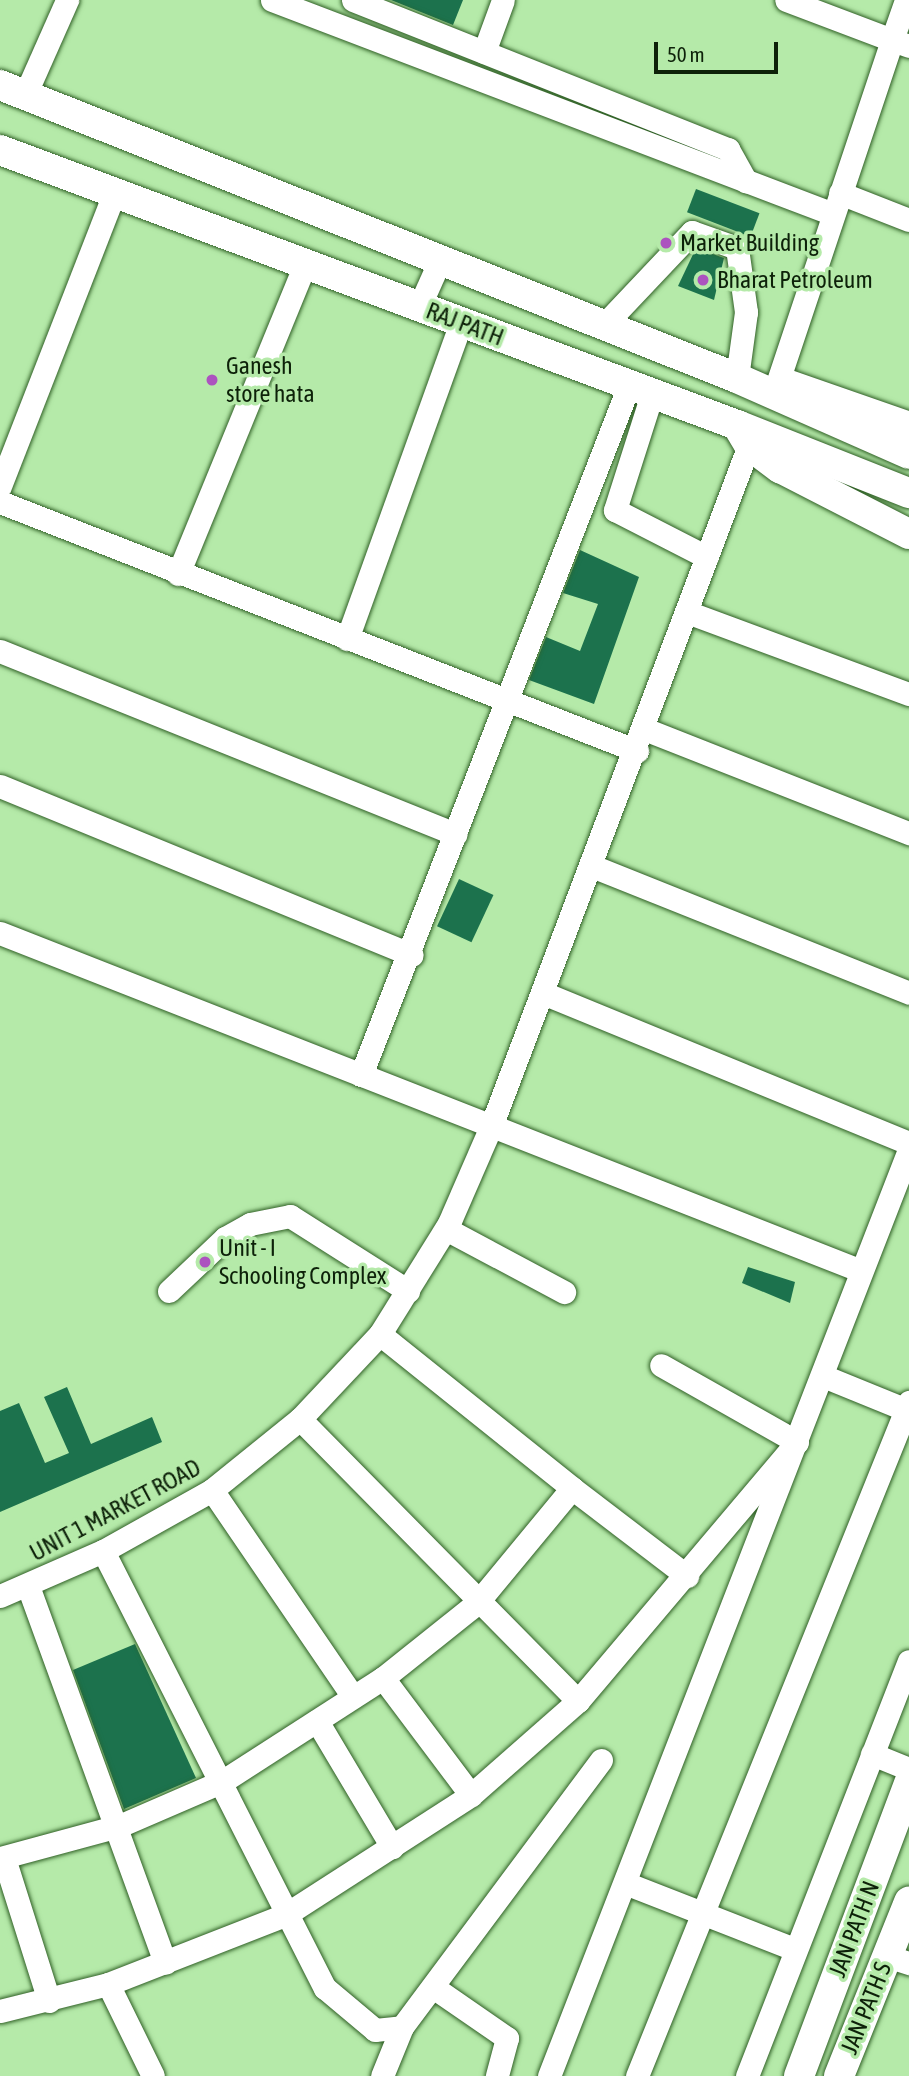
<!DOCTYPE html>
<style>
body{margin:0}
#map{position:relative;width:909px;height:2076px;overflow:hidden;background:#b5eaa9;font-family:"Asap Condensed",sans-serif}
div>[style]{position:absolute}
.building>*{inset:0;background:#1c724d;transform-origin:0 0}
.roads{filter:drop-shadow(0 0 2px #306026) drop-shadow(0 0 2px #306026)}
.minor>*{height:23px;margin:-11.5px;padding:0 11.5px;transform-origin:11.5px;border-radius:11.5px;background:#fff}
.major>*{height:30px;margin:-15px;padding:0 15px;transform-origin:15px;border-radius:15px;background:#fff}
.dots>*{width:19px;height:19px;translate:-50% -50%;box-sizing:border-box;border:4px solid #b5eaa9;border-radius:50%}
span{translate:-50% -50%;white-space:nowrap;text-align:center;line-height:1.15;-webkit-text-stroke:7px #b5eaa9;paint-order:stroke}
.poi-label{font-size:24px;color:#0d2109}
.left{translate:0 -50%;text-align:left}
.street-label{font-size:24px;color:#0d2109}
.scale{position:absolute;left:654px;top:42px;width:124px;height:32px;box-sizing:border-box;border:4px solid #0d2109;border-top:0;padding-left:9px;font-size:21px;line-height:24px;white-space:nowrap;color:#0d2109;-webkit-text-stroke:5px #b5eaa9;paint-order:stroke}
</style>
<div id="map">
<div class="building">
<i style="clip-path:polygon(391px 0,463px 0,453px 25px)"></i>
<i style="left:696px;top:189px;width:68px;height:25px;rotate:21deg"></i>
<i style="clip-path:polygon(696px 248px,724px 258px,714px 300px,678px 286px)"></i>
<i style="clip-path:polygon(580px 550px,639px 577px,594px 704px,529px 680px,546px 637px,580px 651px,598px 604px,563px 593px)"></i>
<i style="left:459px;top:879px;width:38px;height:52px;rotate:25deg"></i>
<i style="clip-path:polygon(748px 1267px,795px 1282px,790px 1303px,742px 1283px)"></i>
<i style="clip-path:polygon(67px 1387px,91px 1444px,152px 1417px,162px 1442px,0 1512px,0 1411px,19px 1403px,45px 1463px,69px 1453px,44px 1397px)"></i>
<i style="clip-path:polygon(135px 1644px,196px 1778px,124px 1809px,73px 1670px)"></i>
</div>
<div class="roads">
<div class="minor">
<i style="left:272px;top:0;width:600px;rotate:20.88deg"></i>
<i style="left:353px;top:0;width:404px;rotate:21.7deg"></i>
<i style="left:728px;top:149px;width:37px;rotate:61deg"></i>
<i style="left:906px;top:0;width:42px;rotate:109.3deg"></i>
<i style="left:892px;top:40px;width:18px;rotate:19deg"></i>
<i style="left:484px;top:52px;width:55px;rotate:-69.9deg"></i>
<i style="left:25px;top:95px;width:104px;rotate:-66.1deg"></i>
<i style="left:840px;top:193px;width:74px;rotate:21.4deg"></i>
<i style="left:419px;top:307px;width:51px;rotate:-65.9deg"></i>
<i style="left:604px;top:325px;width:128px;rotate:-46.6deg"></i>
<i style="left:692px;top:232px;width:48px;rotate:19.6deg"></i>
<i style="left:737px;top:248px;width:65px;rotate:82deg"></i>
<i style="left:746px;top:312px;width:67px;rotate:97.8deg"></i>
<i style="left:778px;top:381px;width:360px;rotate:-71.5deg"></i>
<i style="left:892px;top:40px;width:113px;rotate:-159.3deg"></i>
<i style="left:652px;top:394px;width:122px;rotate:107.7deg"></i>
<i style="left:615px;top:510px;width:103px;rotate:27.1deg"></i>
<i style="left:0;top:486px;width:314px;rotate:-68.7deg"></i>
<i style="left:0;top:502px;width:684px;rotate:21.35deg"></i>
<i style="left:178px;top:574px;width:335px;rotate:-67.7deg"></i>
<i style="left:687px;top:612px;width:237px;rotate:20.3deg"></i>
<i style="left:347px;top:639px;width:336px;rotate:-70.2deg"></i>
<i style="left:0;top:651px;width:491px;rotate:21.9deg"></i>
<i style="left:647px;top:730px;width:282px;rotate:21.5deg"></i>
<i style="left:0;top:786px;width:445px;rotate:22.3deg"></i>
<i style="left:592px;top:866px;width:341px;rotate:21.8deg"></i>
<i style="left:0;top:933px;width:923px;rotate:21.42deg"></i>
<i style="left:543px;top:993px;width:396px;rotate:22.3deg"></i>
<i style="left:361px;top:1075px;width:740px;rotate:-68.77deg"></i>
<i style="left:446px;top:1229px;width:134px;rotate:28.1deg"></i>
<i style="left:169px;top:1291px;width:77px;rotate:-43.4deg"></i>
<i style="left:225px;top:1238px;width:29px;rotate:-29deg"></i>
<i style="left:250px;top:1224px;width:41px;rotate:-11.3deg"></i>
<i style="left:290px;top:1216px;width:140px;rotate:32.4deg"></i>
<i style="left:823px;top:1376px;width:93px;rotate:22.1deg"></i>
<i style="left:300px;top:1419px;width:396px;rotate:45.4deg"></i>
<i style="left:572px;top:1488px;width:145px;rotate:37.4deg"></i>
<i style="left:212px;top:1490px;width:250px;rotate:55.7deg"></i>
<i style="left:103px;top:1551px;width:490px;rotate:63.1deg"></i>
<i style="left:325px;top:1988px;width:65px;rotate:40deg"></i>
<i style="left:375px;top:2030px;width:27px;rotate:-6deg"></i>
<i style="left:402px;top:2027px;width:333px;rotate:-53.3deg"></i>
<i style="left:28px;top:1586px;width:401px;rotate:70deg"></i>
<i style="left:0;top:1596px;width:112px;rotate:-23.6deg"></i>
<i style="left:103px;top:1551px;width:125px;rotate:-29.2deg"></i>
<i style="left:212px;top:1490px;width:113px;rotate:-38.9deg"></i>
<i style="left:300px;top:1419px;width:117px;rotate:-46.7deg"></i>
<i style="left:380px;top:1334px;width:131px;rotate:-58.1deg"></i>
<i style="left:449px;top:1223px;width:108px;rotate:-66.5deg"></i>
<i style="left:492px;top:1124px;width:726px;rotate:-69.27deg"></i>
<i style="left:383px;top:1678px;width:146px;rotate:53.1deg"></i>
<i style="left:317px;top:1721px;width:147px;rotate:59.2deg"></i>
<i style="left:872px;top:1754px;width:40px;rotate:22deg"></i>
<i style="left:0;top:1858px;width:123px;rotate:-15.1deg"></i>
<i style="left:119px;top:1826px;width:113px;rotate:-23.4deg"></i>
<i style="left:223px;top:1781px;width:190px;rotate:-32.8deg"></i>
<i style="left:383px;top:1678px;width:120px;rotate:-38.6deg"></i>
<i style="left:477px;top:1603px;width:149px;rotate:-50.4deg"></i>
<i style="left:572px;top:1488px;width:246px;rotate:-141.3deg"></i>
<i style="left:4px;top:1858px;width:150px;rotate:72.5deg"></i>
<i style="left:625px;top:1883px;width:181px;rotate:21.3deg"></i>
<i style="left:887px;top:1956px;width:23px;rotate:18deg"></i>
<i style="left:108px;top:1984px;width:102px;rotate:63.9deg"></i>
<i style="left:433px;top:1987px;width:90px;rotate:34.6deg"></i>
<i style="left:507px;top:2038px;width:39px;rotate:105deg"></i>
<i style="left:0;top:2011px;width:111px;rotate:-14deg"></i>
<i style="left:108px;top:1984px;width:190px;rotate:-21.3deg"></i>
<i style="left:285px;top:1915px;width:221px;rotate:-32.8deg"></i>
<i style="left:471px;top:1795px;width:142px;rotate:-41.3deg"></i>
<i style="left:578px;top:1701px;width:339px;rotate:-49.8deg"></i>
<i style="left:797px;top:1442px;width:156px;rotate:-150.5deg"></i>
<i style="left:382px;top:2076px;width:53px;rotate:-67.8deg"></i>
<i style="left:549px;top:2076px;width:994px;rotate:-68.76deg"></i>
<i style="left:637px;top:2076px;width:727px;rotate:-68.02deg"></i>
<i style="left:747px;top:2076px;width:445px;rotate:-68.7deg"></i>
</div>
<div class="major">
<i style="left:0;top:85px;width:793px;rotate:21.68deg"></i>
<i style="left:737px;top:378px;width:188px;rotate:23.8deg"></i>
<i style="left:0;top:150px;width:787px;rotate:20.46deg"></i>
<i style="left:737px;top:425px;width:23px;rotate:59deg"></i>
<i style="left:749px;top:445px;width:39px;rotate:37deg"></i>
<i style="left:780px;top:468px;width:145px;rotate:27.1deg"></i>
<i style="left:783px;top:383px;width:133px;rotate:19.2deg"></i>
<i style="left:737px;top:425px;width:185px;rotate:21.6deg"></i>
<i style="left:799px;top:2076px;width:313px;rotate:-69.4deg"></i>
<i style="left:839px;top:2076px;width:188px;rotate:-68.1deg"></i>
</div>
</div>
<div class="dots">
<i style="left:666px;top:243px;background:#ac53bf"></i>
<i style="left:703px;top:280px;background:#ac53bf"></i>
<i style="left:212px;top:380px;background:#ac53bf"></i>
<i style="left:205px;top:1262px;background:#ac53bf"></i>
</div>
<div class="poi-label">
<span class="left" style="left:680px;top:243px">Market Building</span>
<span class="left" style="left:717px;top:280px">Bharat Petroleum</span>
<span class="left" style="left:226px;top:380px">Ganesh<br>store hata</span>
<span class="left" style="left:219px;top:1262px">Unit - I<br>Schooling Complex</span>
</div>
<div class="street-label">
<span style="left:465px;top:324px;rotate:21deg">RAJ PATH</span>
<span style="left:115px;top:1510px;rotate:-28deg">UNIT 1 MARKET ROAD</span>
<span style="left:854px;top:1929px;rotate:-69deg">JAN PATH N</span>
<span style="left:866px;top:2008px;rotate:-68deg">JAN PATH S</span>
</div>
<div class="scale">50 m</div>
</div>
